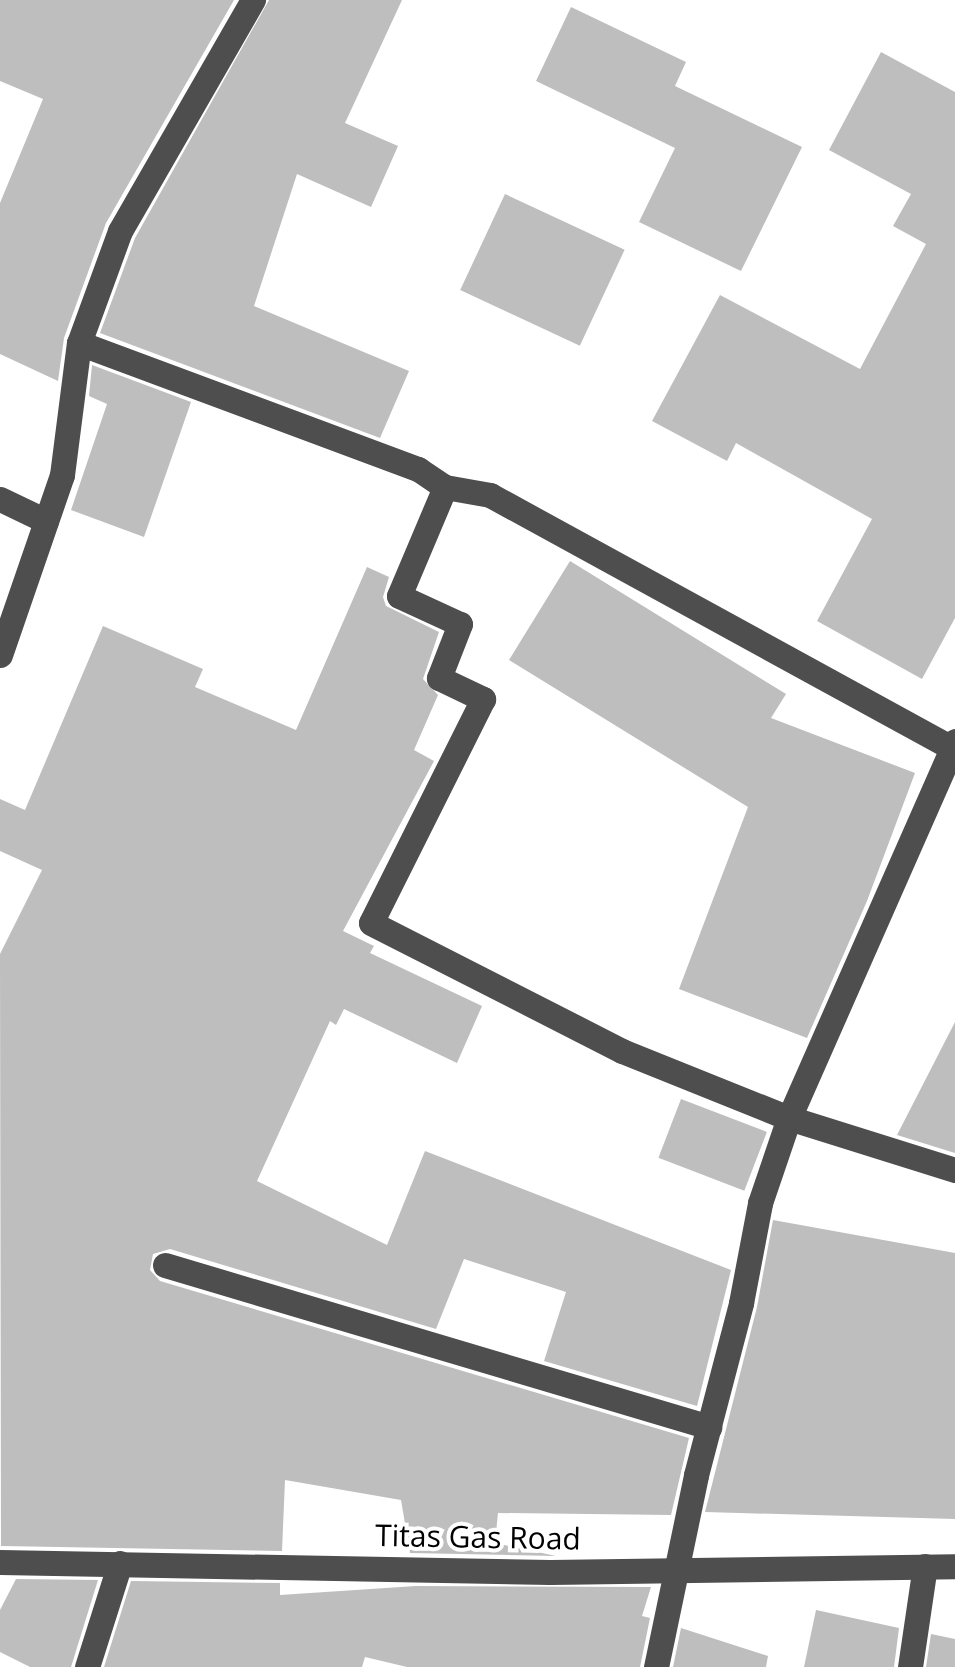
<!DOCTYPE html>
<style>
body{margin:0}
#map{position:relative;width:955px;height:1667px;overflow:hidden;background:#fff;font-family:"Open Sans",sans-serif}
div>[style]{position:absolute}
.building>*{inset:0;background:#bebebe;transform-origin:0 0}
.minor>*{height:25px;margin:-12.5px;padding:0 12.5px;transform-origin:12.5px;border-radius:12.5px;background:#4e4e4e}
span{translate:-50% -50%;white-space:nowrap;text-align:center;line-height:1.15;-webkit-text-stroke:8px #fff;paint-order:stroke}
.street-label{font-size:30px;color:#000}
</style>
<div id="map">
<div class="building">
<i style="clip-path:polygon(0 0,234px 0,106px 223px,64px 338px,58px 381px,0 354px,0 203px,43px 99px,0 81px)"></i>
<i style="clip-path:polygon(269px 0,402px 0,345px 123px,398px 146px,371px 207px,297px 174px,254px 306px,409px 371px,380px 438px,100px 333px,135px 238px)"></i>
<i style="clip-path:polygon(571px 7px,686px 62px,675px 86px,802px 147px,741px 271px,639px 222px,675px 148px,536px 81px)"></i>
<i style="clip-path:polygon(881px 52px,955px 92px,955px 618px,922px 679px,817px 621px,872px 519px,736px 443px,727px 461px,652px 421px,720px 295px,860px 369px,926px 244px,893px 226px,911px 194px,829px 150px)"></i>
<i style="left:505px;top:194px;width:132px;height:106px;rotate:25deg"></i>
<i style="clip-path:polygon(92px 365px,191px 402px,144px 537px,71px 510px,107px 404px,89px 396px)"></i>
<i style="clip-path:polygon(570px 561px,786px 694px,771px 718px,915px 773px,867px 901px,807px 1038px,679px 989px,748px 807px,509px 660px)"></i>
<i style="clip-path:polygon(367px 567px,389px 577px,383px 597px,386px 606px,439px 632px,423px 679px,438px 695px,414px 750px,434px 761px,343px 931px,374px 946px,370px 953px,482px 1006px,457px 1063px,344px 1009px,336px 1025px,330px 1021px,257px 1181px,387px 1245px,425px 1151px,731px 1270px,697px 1406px,544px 1361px,566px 1292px,464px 1259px,436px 1329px,170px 1249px,153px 1254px,150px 1270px,160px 1281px,689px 1438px,671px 1515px,498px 1513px,495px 1543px,556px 1556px,410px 1553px,401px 1500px,285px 1480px,282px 1551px,1px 1546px,0 954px,42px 870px,0 851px,0 799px,25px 810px,103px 626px,203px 669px,195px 687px,296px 730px)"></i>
<i style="clip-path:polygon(955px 1022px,955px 1153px,897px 1135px)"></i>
<i style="left:681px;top:1099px;width:92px;height:63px;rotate:21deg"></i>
<i style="clip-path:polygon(773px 1220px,955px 1253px,955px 1519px,705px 1512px,757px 1307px)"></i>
<i style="clip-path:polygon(16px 1579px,98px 1580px,71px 1667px,30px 1667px,0 1652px,0 1610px)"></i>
<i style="clip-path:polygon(131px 1581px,280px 1583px,280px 1595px,416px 1586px,651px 1587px,642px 1616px,650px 1618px,640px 1667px,407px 1667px,365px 1657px,362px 1667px,104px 1667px)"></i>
<i style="clip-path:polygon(816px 1610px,899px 1628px,894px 1667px,804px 1667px)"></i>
<i style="clip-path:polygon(681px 1628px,768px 1656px,766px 1667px,673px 1667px)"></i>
<i style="clip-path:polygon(931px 1634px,955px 1639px,955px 1667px,926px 1667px)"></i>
</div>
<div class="minor">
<i style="left:79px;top:343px;width:362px;rotate:20.4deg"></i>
<i style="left:418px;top:469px;width:32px;rotate:34deg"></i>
<i style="left:445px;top:487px;width:46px;rotate:10.1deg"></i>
<i style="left:490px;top:495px;width:527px;rotate:28.71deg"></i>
<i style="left:445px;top:487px;width:118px;rotate:112.9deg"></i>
<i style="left:399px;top:596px;width:67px;rotate:24.7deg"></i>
<i style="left:460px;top:624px;width:58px;rotate:111.3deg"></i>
<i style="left:439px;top:678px;width:49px;rotate:25.5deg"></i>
<i style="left:483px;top:699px;width:250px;rotate:116.6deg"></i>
<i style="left:371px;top:923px;width:282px;rotate:27deg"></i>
<i style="left:622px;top:1051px;width:180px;rotate:21.9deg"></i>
<i style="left:789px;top:1118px;width:174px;rotate:17.4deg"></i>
<i style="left:0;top:499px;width:51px;rotate:25.6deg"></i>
<i style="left:0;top:655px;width:190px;rotate:-71deg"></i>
<i style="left:62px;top:475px;width:133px;rotate:-82.7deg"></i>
<i style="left:79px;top:343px;width:119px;rotate:-69.9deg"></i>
<i style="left:120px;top:231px;width:267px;rotate:-60.1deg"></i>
<i style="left:165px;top:1265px;width:568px;rotate:16.58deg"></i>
<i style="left:0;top:1562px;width:550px;rotate:1.04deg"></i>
<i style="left:550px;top:1572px;width:405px;rotate:-0.8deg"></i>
<i style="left:87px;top:1667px;width:109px;rotate:-72.4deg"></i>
<i style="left:656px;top:1667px;width:196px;rotate:-78.2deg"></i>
<i style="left:696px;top:1475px;width:178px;rotate:-75.3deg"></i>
<i style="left:741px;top:1303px;width:102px;rotate:-79.2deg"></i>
<i style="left:760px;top:1203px;width:90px;rotate:-71.2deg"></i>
<i style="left:789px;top:1118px;width:412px;rotate:-66.2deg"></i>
<i style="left:910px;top:1667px;width:102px;rotate:-81.6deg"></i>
</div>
<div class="street-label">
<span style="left:478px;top:1537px;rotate:1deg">Titas Gas Road</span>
</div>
</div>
